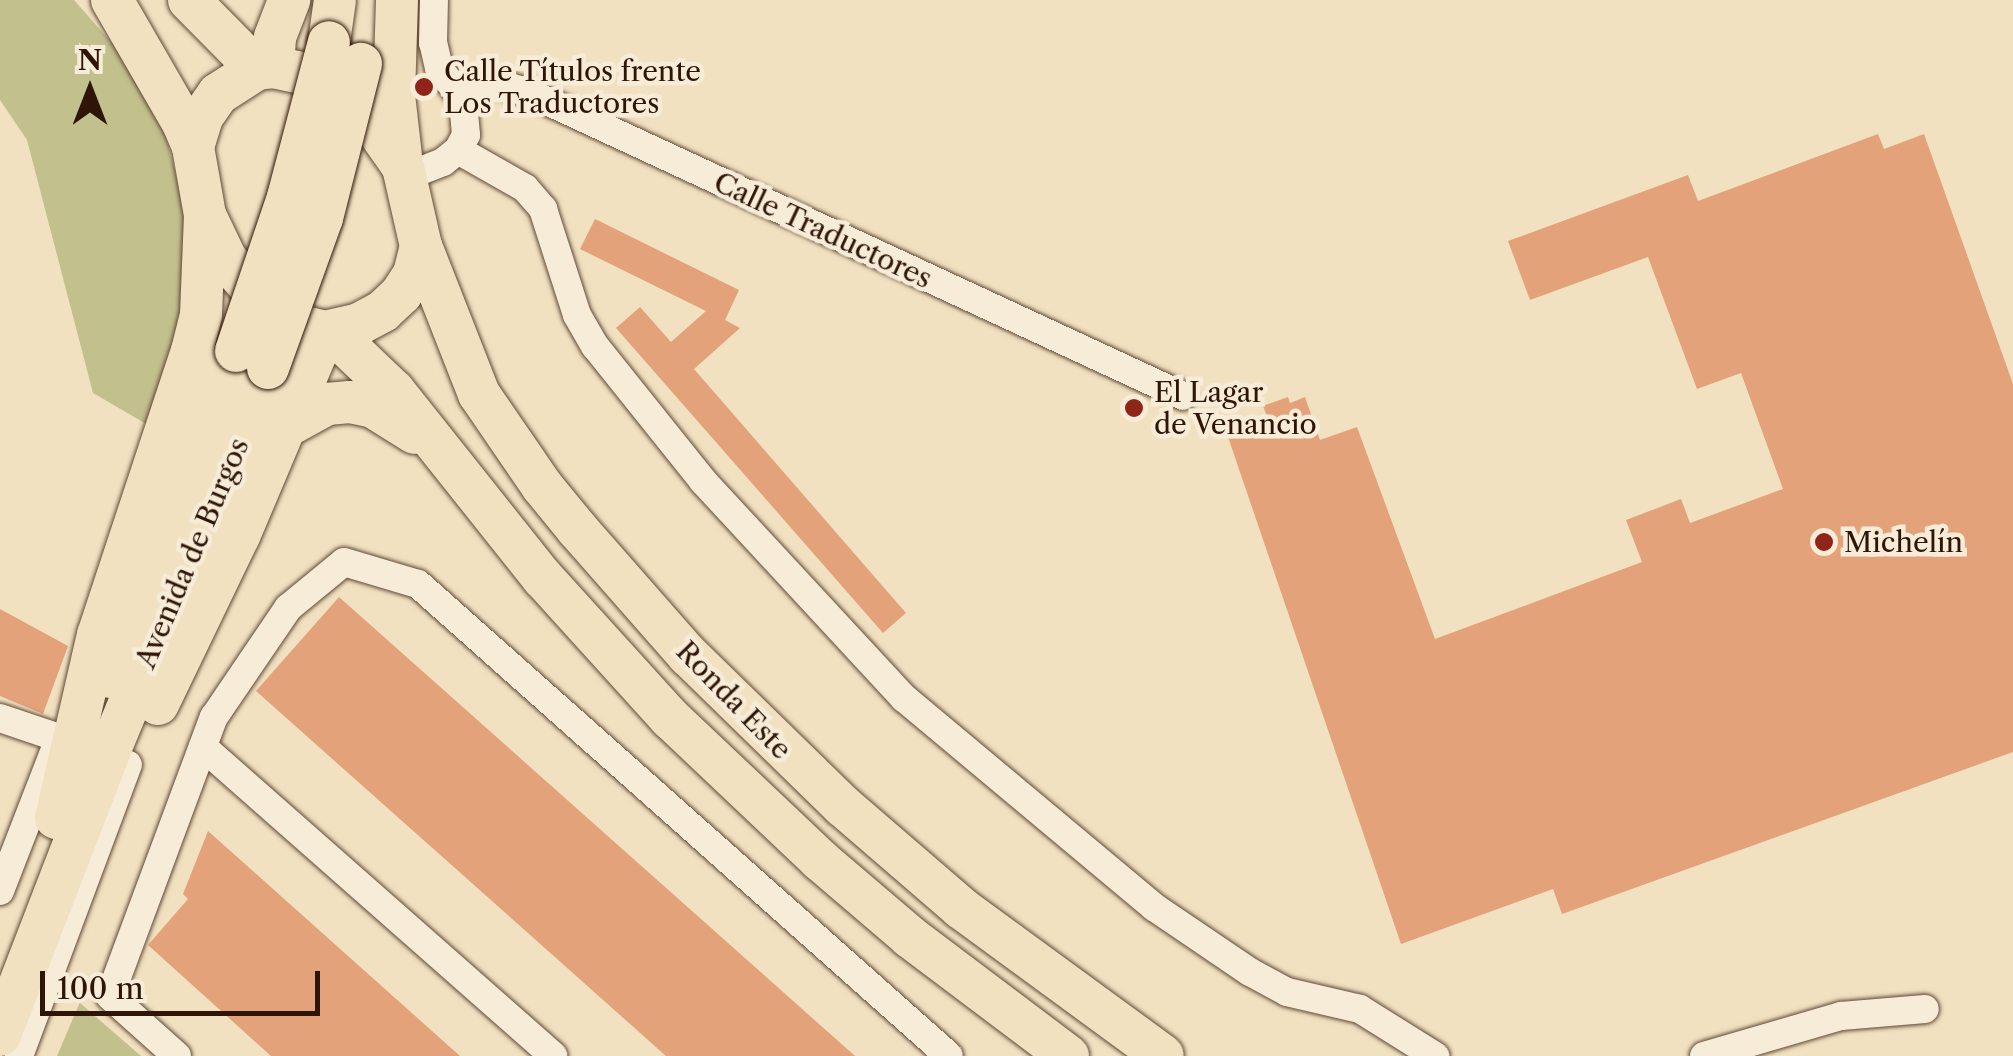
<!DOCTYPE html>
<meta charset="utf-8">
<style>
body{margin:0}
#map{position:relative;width:2013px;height:1056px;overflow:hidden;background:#f1e1c1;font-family:"Libre Caslon Text",serif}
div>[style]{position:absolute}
.green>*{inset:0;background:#c2c08d}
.building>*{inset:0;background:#e3a279}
.roads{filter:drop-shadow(0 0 2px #604836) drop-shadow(0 0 2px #604836)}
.minor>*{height:28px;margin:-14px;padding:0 14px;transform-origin:14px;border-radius:14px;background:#f6ecd7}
.highway>*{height:42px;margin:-21px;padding:0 21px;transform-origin:21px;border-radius:21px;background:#f1e1c1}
.bridges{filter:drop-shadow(0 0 2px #2f1508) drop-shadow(0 0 2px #2f1508)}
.highway-bridge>*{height:42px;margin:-21px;padding:0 21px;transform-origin:21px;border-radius:21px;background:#f1e1c1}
.dots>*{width:28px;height:28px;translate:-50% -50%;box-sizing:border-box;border:5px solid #f6ecd7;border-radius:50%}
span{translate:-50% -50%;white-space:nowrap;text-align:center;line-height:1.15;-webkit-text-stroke:9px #f6ecd7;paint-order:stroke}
.poi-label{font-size:28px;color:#2f1508}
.left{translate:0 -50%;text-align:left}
.street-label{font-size:28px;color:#2f1508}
.north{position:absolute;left:40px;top:40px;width:100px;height:100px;-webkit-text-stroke:8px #f6ecd7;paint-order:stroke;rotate:0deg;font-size:28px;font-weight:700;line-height:40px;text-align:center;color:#2f1508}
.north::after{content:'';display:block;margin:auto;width:35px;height:45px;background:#2f1508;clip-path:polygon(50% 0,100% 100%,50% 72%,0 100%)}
.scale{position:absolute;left:40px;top:971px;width:280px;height:45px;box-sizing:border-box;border:5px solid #2f1508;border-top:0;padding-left:12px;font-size:30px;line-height:35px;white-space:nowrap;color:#2f1508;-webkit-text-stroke:8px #f6ecd7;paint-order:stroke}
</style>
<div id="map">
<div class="green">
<i style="clip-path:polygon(0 0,74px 0,138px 73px,163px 126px,192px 235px,187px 307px,148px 425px,93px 393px,27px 140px,0 100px)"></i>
<i style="clip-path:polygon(80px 1002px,80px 1003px,141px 1056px,57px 1056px)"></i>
</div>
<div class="building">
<i style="clip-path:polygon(1878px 134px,1884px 149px,1924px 134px,2013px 384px,2013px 752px,1562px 914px,1553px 889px,1401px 944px,1227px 434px,1268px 419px,1263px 406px,1288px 397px,1290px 403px,1305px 397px,1320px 440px,1357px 427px,1435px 639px,1642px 562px,1626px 520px,1681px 499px,1690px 523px,1783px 489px,1741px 373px,1697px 389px,1648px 257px,1530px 300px,1508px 241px,1688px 175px,1698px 201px)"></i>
<i style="clip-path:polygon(595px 219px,739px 290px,725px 320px,740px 328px,694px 369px,906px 613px,883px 633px,616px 328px,640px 307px,671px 342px,706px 311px,580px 249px)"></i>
<i style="clip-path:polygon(339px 597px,855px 1056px,666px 1056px,256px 691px)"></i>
<i style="clip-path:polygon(0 609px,68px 646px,43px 714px,0 696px)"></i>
<i style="clip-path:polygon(208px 831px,460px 1056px,271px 1056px,148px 945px,188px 899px,183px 894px)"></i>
</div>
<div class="roads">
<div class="minor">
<i style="left:463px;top:100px;width:21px;rotate:-41deg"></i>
<i style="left:479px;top:86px;width:22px;rotate:-5deg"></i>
<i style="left:501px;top:84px;width:35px;rotate:18deg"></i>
<i style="left:534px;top:95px;width:715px;rotate:24.88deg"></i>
<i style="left:458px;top:150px;width:77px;rotate:29.6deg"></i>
<i style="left:525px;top:188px;width:28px;rotate:49deg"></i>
<i style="left:543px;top:209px;width:111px;rotate:72.2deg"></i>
<i style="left:577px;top:315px;width:36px;rotate:60deg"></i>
<i style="left:595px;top:346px;width:173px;rotate:51.3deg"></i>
<i style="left:703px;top:481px;width:296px;rotate:47.2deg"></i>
<i style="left:904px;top:698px;width:326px;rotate:39.9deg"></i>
<i style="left:1154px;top:907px;width:116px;rotate:34.1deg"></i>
<i style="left:1250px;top:972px;width:42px;rotate:28.4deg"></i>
<i style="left:1287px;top:992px;width:75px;rotate:13.1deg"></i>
<i style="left:1360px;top:1009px;width:89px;rotate:32.1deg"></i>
<i style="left:405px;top:177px;width:41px;rotate:-21.5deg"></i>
<i style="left:443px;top:162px;width:19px;rotate:-39deg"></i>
<i style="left:458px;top:150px;width:17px;rotate:-62deg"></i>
<i style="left:466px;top:135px;width:35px;rotate:-95deg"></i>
<i style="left:463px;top:100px;width:40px;rotate:-127deg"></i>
<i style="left:439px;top:68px;width:26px;rotate:-103deg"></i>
<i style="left:433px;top:43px;width:43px;rotate:-88.7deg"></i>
<i style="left:0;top:718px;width:62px;rotate:18.7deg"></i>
<i style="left:203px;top:747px;width:467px;rotate:41.4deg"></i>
<i style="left:0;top:891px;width:158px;rotate:-68.8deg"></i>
<i style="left:19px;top:1056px;width:311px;rotate:-69.5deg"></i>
<i style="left:177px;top:1056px;width:90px;rotate:-138.2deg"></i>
<i style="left:110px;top:996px;width:298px;rotate:-69.6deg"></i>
<i style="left:214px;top:717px;width:132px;rotate:-55.8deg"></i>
<i style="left:288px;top:608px;width:72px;rotate:-39.4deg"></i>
<i style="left:344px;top:562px;width:77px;rotate:16.6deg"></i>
<i style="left:418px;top:584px;width:710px;rotate:41.63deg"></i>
<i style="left:1704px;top:1056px;width:143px;rotate:-16.3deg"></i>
<i style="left:1841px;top:1016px;width:84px;rotate:-4.8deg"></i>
</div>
<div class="highway">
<i style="left:112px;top:0;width:142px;rotate:60deg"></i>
<i style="left:183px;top:123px;width:26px;rotate:67deg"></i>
<i style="left:193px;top:147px;width:69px;rotate:80deg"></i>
<i style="left:205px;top:215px;width:49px;rotate:64.5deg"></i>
<i style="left:226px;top:259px;width:62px;rotate:49.6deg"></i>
<i style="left:266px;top:306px;width:36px;rotate:32deg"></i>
<i style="left:297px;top:325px;width:29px;rotate:14deg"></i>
<i style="left:325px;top:332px;width:35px;rotate:-13deg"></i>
<i style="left:359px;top:324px;width:27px;rotate:-28deg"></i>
<i style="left:383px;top:311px;width:25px;rotate:-43deg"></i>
<i style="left:401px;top:294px;width:24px;rotate:-57deg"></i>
<i style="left:414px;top:274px;width:29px;rotate:-76deg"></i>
<i style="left:189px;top:0;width:97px;rotate:45.4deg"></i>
<i style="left:397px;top:0;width:95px;rotate:91.8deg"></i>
<i style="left:394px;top:95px;width:61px;rotate:83.5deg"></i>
<i style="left:329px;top:42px;width:42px;rotate:-81.9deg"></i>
<i style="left:273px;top:67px;width:30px;rotate:-86deg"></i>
<i style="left:275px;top:37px;width:40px;rotate:-69deg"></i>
<i style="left:193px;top:147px;width:31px;rotate:-73deg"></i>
<i style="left:202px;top:117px;width:28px;rotate:-55deg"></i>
<i style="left:218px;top:94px;width:46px;rotate:-32.7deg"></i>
<i style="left:257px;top:69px;width:16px;rotate:-7deg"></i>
<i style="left:273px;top:67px;width:38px;rotate:12deg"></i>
<i style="left:310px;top:75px;width:60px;rotate:32.1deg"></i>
<i style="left:361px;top:107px;width:73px;rotate:55deg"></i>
<i style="left:403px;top:167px;width:81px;rotate:77.2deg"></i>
<i style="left:421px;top:246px;width:159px;rotate:68.6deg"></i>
<i style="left:479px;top:394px;width:112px;rotate:55.6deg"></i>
<i style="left:542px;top:486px;width:57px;rotate:50.7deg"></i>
<i style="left:578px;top:530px;width:167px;rotate:48.7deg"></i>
<i style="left:688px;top:655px;width:216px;rotate:44.3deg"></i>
<i style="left:843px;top:806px;width:156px;rotate:40.8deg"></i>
<i style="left:961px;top:908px;width:250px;rotate:36.2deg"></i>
<i style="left:333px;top:333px;width:84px;rotate:43.6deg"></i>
<i style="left:394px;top:391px;width:239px;rotate:51.5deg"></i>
<i style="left:543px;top:578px;width:189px;rotate:47.8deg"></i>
<i style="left:670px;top:718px;width:207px;rotate:43.4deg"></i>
<i style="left:820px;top:860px;width:118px;rotate:40.5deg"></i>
<i style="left:910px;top:937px;width:198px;rotate:37deg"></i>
<i style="left:280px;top:430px;width:54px;rotate:-29deg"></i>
<i style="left:327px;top:404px;width:23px;rotate:-5deg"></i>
<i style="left:350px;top:402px;width:24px;rotate:12deg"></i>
<i style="left:373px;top:407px;width:49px;rotate:31.8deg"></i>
<i style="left:110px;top:677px;width:350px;rotate:-68.9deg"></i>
<i style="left:158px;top:704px;width:187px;rotate:-64.3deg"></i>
<i style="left:239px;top:536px;width:221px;rotate:-67.1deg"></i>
<i style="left:56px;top:818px;width:188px;rotate:-77.1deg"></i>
<i style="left:98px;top:635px;width:299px;rotate:-71.7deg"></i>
<i style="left:192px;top:351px;width:37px;rotate:-76deg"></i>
<i style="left:201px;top:315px;width:100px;rotate:-87.7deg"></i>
<i style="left:0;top:1035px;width:311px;rotate:-68.9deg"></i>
<i style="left:112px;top:745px;width:408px;rotate:-67.5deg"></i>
</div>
</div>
<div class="bridges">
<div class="highway-bridge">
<i style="left:236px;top:351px;width:163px;rotate:-71.3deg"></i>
<i style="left:288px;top:197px;width:160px;rotate:-75.2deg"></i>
<i style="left:268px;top:368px;width:159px;rotate:-70.2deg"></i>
<i style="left:322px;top:218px;width:159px;rotate:-75.8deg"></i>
</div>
</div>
<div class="dots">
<i style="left:424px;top:87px;background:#8f2418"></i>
<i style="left:1134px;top:408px;background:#8f2418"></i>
<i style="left:1824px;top:542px;background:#8f2418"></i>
</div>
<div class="poi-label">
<span class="left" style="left:444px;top:87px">Calle Títulos frente<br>Los Traductores</span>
<span class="left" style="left:1154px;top:408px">El Lagar<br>de Venancio</span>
<span class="left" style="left:1844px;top:542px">Michelín</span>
</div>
<div class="street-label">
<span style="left:823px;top:230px;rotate:25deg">Calle Traductores</span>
<span style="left:192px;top:553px;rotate:-67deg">Avenida de Burgos</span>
<span style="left:734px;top:700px;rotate:46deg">Ronda Este</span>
</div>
<div class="north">N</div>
<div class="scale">100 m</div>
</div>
